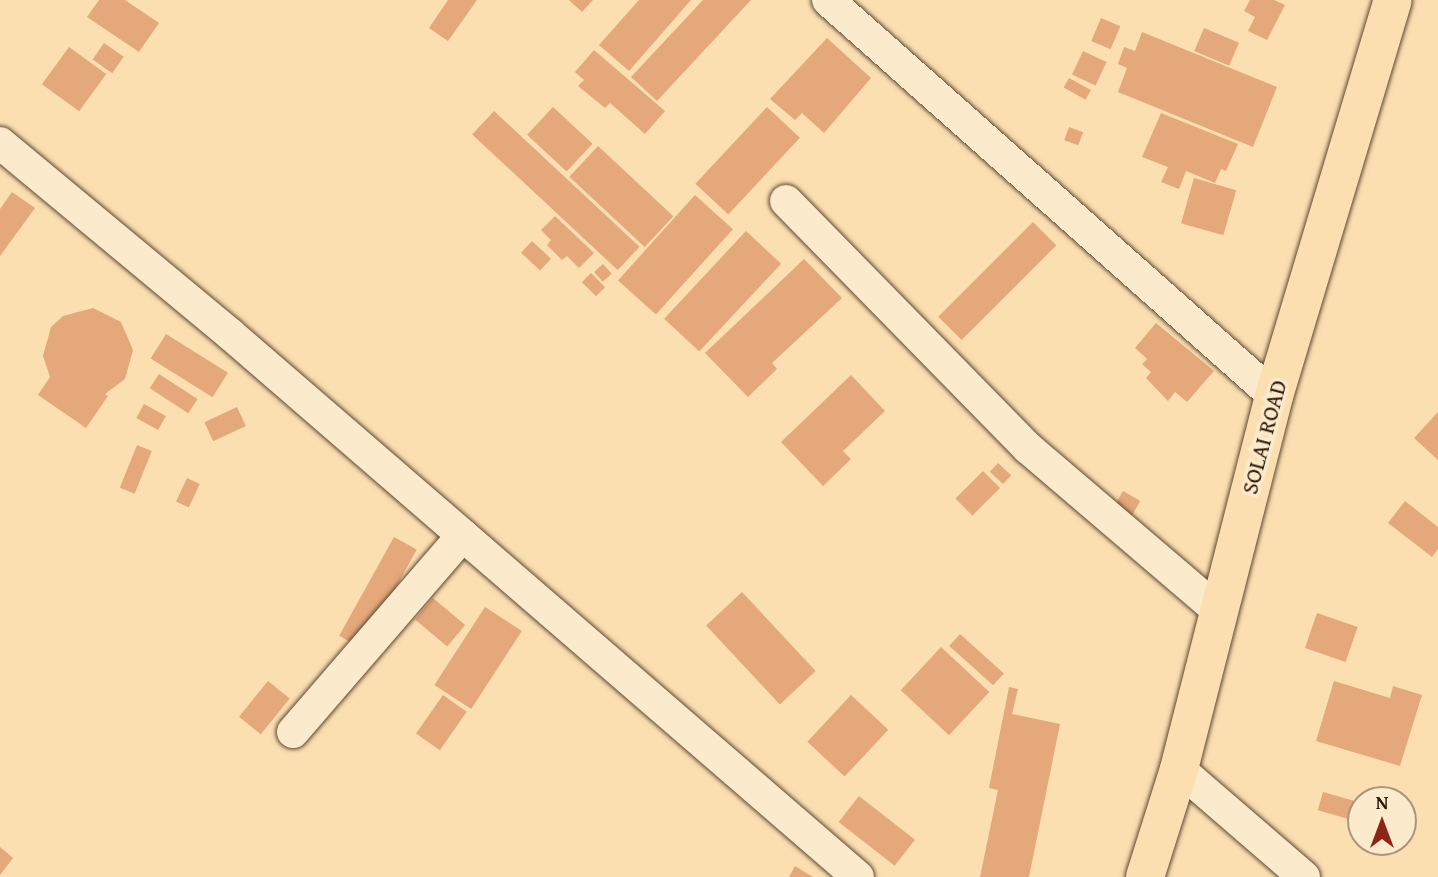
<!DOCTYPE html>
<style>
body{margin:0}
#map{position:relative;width:1438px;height:877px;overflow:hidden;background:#fbdfb1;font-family:"Gentium Book Plus",serif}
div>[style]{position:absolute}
.building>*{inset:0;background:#e4a87a;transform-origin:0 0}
.roads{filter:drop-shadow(0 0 2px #5f4832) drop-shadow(0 0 2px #5f4832)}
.minor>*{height:32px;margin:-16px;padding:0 16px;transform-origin:16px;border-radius:16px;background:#fceacc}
.trunk>*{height:38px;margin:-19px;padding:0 19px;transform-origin:19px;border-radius:19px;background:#fbdfb1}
span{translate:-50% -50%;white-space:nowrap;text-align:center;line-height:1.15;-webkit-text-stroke:7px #fceacc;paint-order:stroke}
.street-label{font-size:23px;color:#2b1607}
.north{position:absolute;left:1347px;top:786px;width:70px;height:70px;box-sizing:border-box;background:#fceacc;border:2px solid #a8957d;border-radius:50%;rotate:0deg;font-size:19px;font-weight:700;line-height:28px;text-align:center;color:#2b1607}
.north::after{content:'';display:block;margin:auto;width:24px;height:32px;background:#8f2418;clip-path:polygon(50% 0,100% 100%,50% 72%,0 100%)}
</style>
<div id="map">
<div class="building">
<i style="clip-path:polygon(99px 0,125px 0,159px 23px,139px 52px,87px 17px)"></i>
<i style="clip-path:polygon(448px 0,477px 0,448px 41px,429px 28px)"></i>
<i style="clip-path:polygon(569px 0,593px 0,582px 12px)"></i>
<i style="clip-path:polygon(639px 0,691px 0,629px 71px,599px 45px)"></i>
<i style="clip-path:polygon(703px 0,751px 0,657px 101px,631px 77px)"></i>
<i style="clip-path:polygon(1250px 0,1274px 0,1285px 5px,1267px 40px,1248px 31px,1255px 17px,1244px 11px)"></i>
<i style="left:1101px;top:18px;width:21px;height:25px;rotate:23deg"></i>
<i style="left:1204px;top:28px;width:38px;height:25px;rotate:23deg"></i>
<i style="clip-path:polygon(1142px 32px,1277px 87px,1253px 147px,1118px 92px,1127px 68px,1118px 64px,1124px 47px,1135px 51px)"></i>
<i style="clip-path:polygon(827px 38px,871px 78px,824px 133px,802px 113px,795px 120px,770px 99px)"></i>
<i style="left:104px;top:43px;width:24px;height:20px;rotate:35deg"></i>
<i style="left:69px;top:47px;width:46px;height:46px;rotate:36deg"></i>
<i style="clip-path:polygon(594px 50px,665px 111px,645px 134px,610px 103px,605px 108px,578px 86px,584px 80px,575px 72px)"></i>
<i style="left:1083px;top:51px;width:26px;height:26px;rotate:25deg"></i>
<i style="left:1069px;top:78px;width:25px;height:11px;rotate:29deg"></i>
<i style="left:553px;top:107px;width:54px;height:38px;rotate:43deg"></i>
<i style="left:767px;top:107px;width:45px;height:105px;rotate:43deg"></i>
<i style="left:494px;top:111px;width:199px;height:32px;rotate:43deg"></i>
<i style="clip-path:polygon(1161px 113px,1238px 144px,1226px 171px,1221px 169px,1215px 183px,1186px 171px,1179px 189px,1161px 182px,1168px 167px,1142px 157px)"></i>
<i style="left:1069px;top:127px;width:15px;height:14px;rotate:20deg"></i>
<i style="left:598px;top:146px;width:103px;height:42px;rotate:43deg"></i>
<i style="left:1194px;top:178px;width:44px;height:47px;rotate:16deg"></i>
<i style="clip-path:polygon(12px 192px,35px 208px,0 256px,0 209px)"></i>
<i style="left:695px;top:195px;width:51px;height:115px;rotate:42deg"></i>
<i style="clip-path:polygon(555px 216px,594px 253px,579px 268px,567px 256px,562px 260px,547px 245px,551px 240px,541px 230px)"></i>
<i style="left:1033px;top:222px;width:33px;height:134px;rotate:45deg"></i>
<i style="left:746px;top:231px;width:48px;height:120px;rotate:43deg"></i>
<i style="left:532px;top:241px;width:26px;height:16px;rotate:43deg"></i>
<i style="clip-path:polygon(804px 259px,842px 298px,772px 363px,777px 369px,748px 397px,705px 353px)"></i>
<i style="left:603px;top:264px;width:13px;height:12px;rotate:48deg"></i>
<i style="left:591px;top:273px;width:20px;height:13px;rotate:45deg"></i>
<i style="clip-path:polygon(93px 308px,121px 322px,133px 350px,125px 379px,105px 394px,108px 396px,86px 428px,38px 395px,50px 377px,43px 356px,51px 327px,63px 316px)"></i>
<i style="clip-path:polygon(1156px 323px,1214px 371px,1187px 402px,1175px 392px,1168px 401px,1146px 378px,1151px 372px,1142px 364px,1147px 359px,1135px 348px)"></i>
<i style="left:166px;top:334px;width:73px;height:29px;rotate:32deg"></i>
<i style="left:159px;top:374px;width:46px;height:17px;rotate:33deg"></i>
<i style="clip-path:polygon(851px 375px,885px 411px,843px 451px,851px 459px,823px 486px,781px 442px)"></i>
<i style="left:144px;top:404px;width:25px;height:16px;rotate:29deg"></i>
<i style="left:237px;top:407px;width:21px;height:36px;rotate:65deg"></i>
<i style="clip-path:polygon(1438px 412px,1438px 460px,1414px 438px)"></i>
<i style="left:137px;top:445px;width:16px;height:46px;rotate:22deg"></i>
<i style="left:998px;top:463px;width:18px;height:12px;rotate:43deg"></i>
<i style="left:983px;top:471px;width:24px;height:39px;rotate:45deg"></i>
<i style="left:187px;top:478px;width:14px;height:26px;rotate:25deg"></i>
<i style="left:1123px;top:491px;width:20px;height:20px;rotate:30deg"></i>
<i style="clip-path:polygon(1405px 501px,1438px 527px,1438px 549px,1432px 557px,1388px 523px)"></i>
<i style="left:394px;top:537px;width:26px;height:113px;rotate:29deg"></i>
<i style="left:742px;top:592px;width:108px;height:49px;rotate:47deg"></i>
<i style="left:433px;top:598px;width:42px;height:28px;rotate:40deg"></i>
<i style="left:485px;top:607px;width:44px;height:93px;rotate:33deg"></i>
<i style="left:1317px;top:613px;width:43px;height:37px;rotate:19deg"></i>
<i style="left:960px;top:634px;width:59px;height:16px;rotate:42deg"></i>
<i style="left:941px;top:647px;width:66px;height:59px;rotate:43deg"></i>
<i style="left:268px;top:681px;width:28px;height:46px;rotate:39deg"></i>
<i style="clip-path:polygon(1334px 681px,1390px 698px,1393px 686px,1422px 695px,1400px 766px,1316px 741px)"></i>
<i style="clip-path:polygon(1009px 687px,1018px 689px,1012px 714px,1060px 724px,1029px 877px,980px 877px,998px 790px,989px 788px)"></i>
<i style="left:443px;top:695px;width:29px;height:47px;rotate:35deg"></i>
<i style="left:851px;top:695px;width:51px;height:64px;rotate:43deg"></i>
<i style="left:1323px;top:792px;width:40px;height:19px;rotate:16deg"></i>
<i style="left:859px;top:796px;width:71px;height:33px;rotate:38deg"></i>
<i style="clip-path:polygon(0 847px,13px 858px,0 875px)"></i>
<i style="clip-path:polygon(795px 866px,813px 877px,789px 877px)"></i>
</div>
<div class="roads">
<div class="minor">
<i style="left:828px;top:0;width:596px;rotate:41.6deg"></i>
<i style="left:0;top:143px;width:299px;rotate:39.7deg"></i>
<i style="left:230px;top:334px;width:830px;rotate:40.85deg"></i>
<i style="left:786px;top:201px;width:346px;rotate:45.6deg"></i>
<i style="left:1028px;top:448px;width:250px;rotate:40.5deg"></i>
<i style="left:293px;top:732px;width:260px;rotate:-49.2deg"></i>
<i style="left:1179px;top:769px;width:165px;rotate:40.8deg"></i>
</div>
<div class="trunk">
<i style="left:1145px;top:877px;width:113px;rotate:-72.5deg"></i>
<i style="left:1179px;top:769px;width:385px;rotate:-75.7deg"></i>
<i style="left:1274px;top:396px;width:413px;rotate:-73.3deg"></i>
</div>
</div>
<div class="street-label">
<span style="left:1264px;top:437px;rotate:-75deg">SOLAI ROAD</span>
</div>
<div class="north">N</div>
</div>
